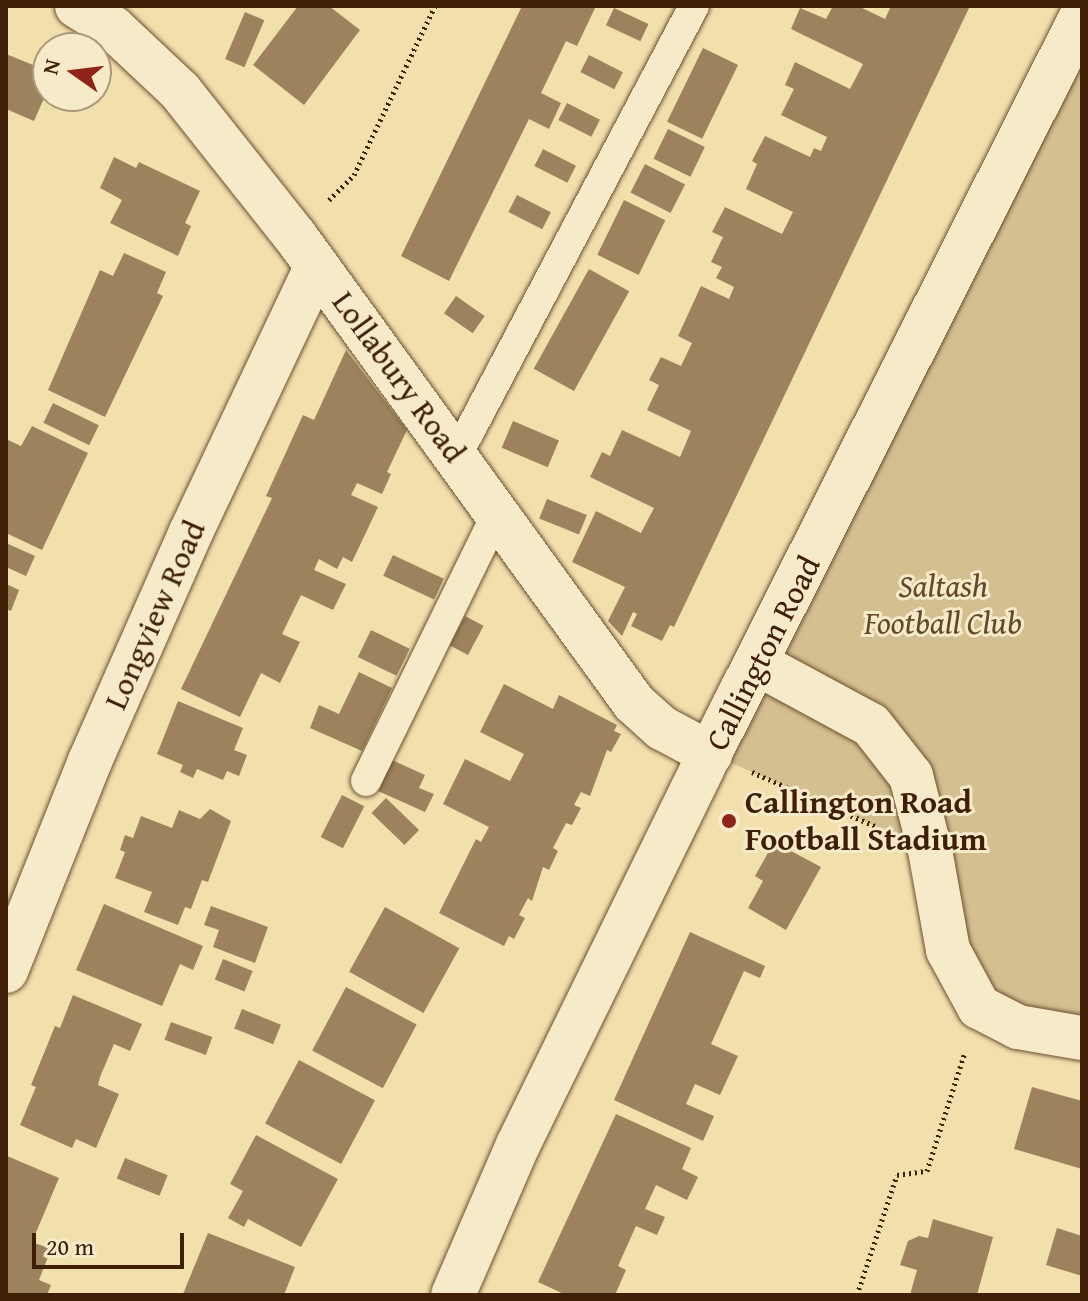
<!DOCTYPE html>
<style>
body{margin:0}
#map{position:relative;width:1088px;height:1301px;overflow:hidden;background:#f1dfac;font-family:"Gentium Book Plus",serif}
div>[style]{position:absolute}
.green>*{inset:0;background:#d3bf90}
.building>*{inset:0;background:#9c835d;transform-origin:0 0}
.path>*{height:5px;margin-top:-2.5px;transform-origin:0;background:repeating-linear-gradient(90deg,#3f2007 0 2px,transparent 0 6px)}
.roads{filter:drop-shadow(0 0 2px #6c5030) drop-shadow(0 0 2px #6c5030)}
.lane>*{height:30px;margin:-15px;padding:0 15px;transform-origin:15px;border-radius:15px;background:#f6eac9}
.street>*{height:44px;margin:-22px;padding:0 22px;transform-origin:22px;border-radius:22px;background:#f6eac9}
.secondary>*{height:44px;margin:-22px;padding:0 22px;transform-origin:22px;border-radius:22px;background:#f6eac9}
.dots>*{width:22px;height:22px;translate:-50% -50%;box-sizing:border-box;border:4px solid #f6eac9;border-radius:50%}
span{translate:-50% -50%;white-space:nowrap;text-align:center;line-height:1.15;-webkit-text-stroke:6px #f6eac9;paint-order:stroke}
.street-label{font-size:32px;color:#3f2007}
.park-label{font-size:32px;color:#644829;font-style:italic}
.poi-label{font-size:32px;color:#3f2007;font-weight:700}
.left{translate:0 -50%;text-align:left}
.frame{position:absolute;inset:0;border:8px solid #3f2007;pointer-events:none}
.north{position:absolute;left:32px;top:32px;width:80px;height:80px;box-sizing:border-box;background:#f6eac9;border:2px solid #ad997b;border-radius:50%;rotate:284deg;font-size:22px;font-weight:700;line-height:32px;text-align:center;color:#3f2007}
.north::after{content:'';display:block;margin:auto;width:28px;height:36px;background:#8f2418;clip-path:polygon(50% 0,100% 100%,50% 72%,0 100%)}
.scale{position:absolute;left:32px;top:1233px;width:152px;height:36px;box-sizing:border-box;border:4px solid #3f2007;border-top:0;padding-left:10px;font-size:24px;line-height:28px;white-space:nowrap;color:#3f2007;-webkit-text-stroke:6px #f6eac9;paint-order:stroke}
</style>
<div id="map">
<div class="green">
<i style="clip-path:polygon(1082px 15px,1082px 1036px,979px 1007px,930px 850px,711px 754px)"></i>
</div>
<div class="building">
<i style="clip-path:polygon(298px 6px,329px 6px,360px 30px,304px 105px,253px 65px)"></i>
<i style="clip-path:polygon(522px 6px,596px 6px,577px 46px,566px 41px,541px 93px,561px 103px,549px 129px,529px 119px,449px 281px,401px 256px)"></i>
<i style="clip-path:polygon(833px 6px,858px 6px,885px 19px,891px 6px,970px 6px,674px 627px,670px 625px,662px 641px,631px 626px,637px 614px,633px 612px,622px 636px,608px 621px,625px 587px,572px 562px,596px 511px,641px 533px,654px 508px,590px 477px,602px 452px,610px 456px,622px 430px,680px 457px,691px 431px,647px 410px,659px 385px,649px 380px,661px 357px,681px 366px,692px 343px,678px 336px,701px 286px,729px 299px,734px 287px,716px 278px,722px 267px,711px 262px,723px 237px,712px 232px,725px 207px,782px 234px,793px 212px,746px 189px,757px 164px,752px 161px,765px 136px,810px 157px,814px 148px,821px 151px,827px 137px,781px 115px,794px 89px,785px 85px,795px 62px,850px 89px,863px 64px,791px 29px,800px 8px,826px 19px)"></i>
<i style="left:614px;top:8px;width:38px;height:19px;rotate:25deg"></i>
<i style="left:245px;top:12px;width:21px;height:51px;rotate:23deg"></i>
<i style="left:703px;top:48px;width:39px;height:82px;rotate:26deg"></i>
<i style="clip-path:polygon(6px 54px,48px 71px,48px 89px,34px 121px,6px 109px)"></i>
<i style="left:589px;top:55px;width:38px;height:19px;rotate:27deg"></i>
<i style="left:567px;top:103px;width:37px;height:19px;rotate:27deg"></i>
<i style="left:668px;top:129px;width:41px;height:33px;rotate:26deg"></i>
<i style="left:543px;top:149px;width:37px;height:19px;rotate:27deg"></i>
<i style="clip-path:polygon(114px 157px,136px 168px,139px 162px,200px 191px,185px 223px,191px 226px,178px 256px,110px 223px,122px 200px,100px 188px)"></i>
<i style="left:645px;top:164px;width:45px;height:32px;rotate:27deg"></i>
<i style="left:517px;top:195px;width:38px;height:19px;rotate:27deg"></i>
<i style="left:624px;top:200px;width:46px;height:61px;rotate:26deg"></i>
<i style="clip-path:polygon(124px 253px,166px 272px,157px 293px,163px 296px,105px 417px,48px 390px,100px 270px,113px 276px)"></i>
<i style="left:589px;top:269px;width:46px;height:114px;rotate:29deg"></i>
<i style="left:456px;top:296px;width:35px;height:21px;rotate:35deg"></i>
<i style="clip-path:polygon(346px 350px,407px 430px,387px 472px,391px 474px,382px 494px,357px 483px,351px 495px,378px 507px,352px 562px,343px 557px,337px 569px,319px 559px,314px 570px,346px 584px,333px 610px,301px 595px,282px 634px,300px 642px,280px 683px,261px 673px,240px 717px,181px 689px,272px 498px,266px 496px,303px 415px,314px 420px)"></i>
<i style="left:53px;top:403px;width:51px;height:22px;rotate:26deg"></i>
<i style="left:513px;top:421px;width:50px;height:29px;rotate:23deg"></i>
<i style="clip-path:polygon(32px 426px,88px 453px,42px 550px,6px 533px,6px 439px,21px 446px)"></i>
<i style="left:547px;top:499px;width:43px;height:21px;rotate:22deg"></i>
<i style="clip-path:polygon(6px 543px,35px 556px,26px 576px,6px 567px)"></i>
<i style="left:393px;top:555px;width:56px;height:23px;rotate:25deg"></i>
<i style="clip-path:polygon(6px 584px,19px 590px,11px 611px,6px 609px)"></i>
<i style="left:465px;top:616px;width:21px;height:33px;rotate:28deg"></i>
<i style="left:371px;top:630px;width:43px;height:30px;rotate:26deg"></i>
<i style="clip-path:polygon(359px 672px,392px 688px,362px 751px,310px 728px,319px 705px,339px 714px)"></i>
<i style="clip-path:polygon(504px 684px,553px 709px,559px 695px,617px 725px,614px 731px,621px 734px,611px 752px,607px 750px,590px 796px,581px 792px,574px 805px,581px 808px,572px 825px,566px 823px,553px 848px,558px 851px,549px 870px,543px 867px,532px 901px,528px 898px,519px 915px,525px 918px,514px 939px,509px 936px,504px 946px,439px 913px,476px 839px,481px 842px,489px 827px,443px 804px,465px 759px,510px 781px,524px 754px,480px 732px)"></i>
<i style="clip-path:polygon(178px 701px,243px 728px,234px 750px,247px 755px,239px 776px,227px 771px,223px 780px,197px 769px,193px 778px,180px 772px,183px 765px,157px 754px)"></i>
<i style="clip-path:polygon(392px 760px,425px 775px,419px 788px,434px 794px,425px 812px,378px 791px)"></i>
<i style="left:342px;top:795px;width:25px;height:47px;rotate:27deg"></i>
<i style="left:386px;top:798px;width:46px;height:21px;rotate:44deg"></i>
<i style="clip-path:polygon(210px 809px,231px 821px,208px 882px,202px 880px,191px 909px,185px 907px,178px 925px,144px 912px,152px 892px,115px 878px,125px 852px,120px 850px,125px 835px,133px 838px,141px 816px,172px 828px,179px 810px,200px 819px)"></i>
<i style="clip-path:polygon(774px 842px,821px 867px,786px 930px,748px 908px,763px 881px,755px 876px)"></i>
<i style="clip-path:polygon(104px 904px,203px 946px,193px 970px,180px 964px,162px 1006px,76px 970px)"></i>
<i style="clip-path:polygon(211px 906px,268px 927px,255px 963px,213px 947px,219px 930px,204px 925px)"></i>
<i style="left:385px;top:907px;width:85px;height:74px;rotate:29deg"></i>
<i style="clip-path:polygon(690px 932px,765px 966px,760px 978px,744px 971px,711px 1044px,738px 1056px,720px 1095px,695px 1084px,686px 1104px,714px 1116px,703px 1141px,614px 1100px)"></i>
<i style="left:223px;top:959px;width:32px;height:22px;rotate:22deg"></i>
<i style="left:346px;top:987px;width:80px;height:72px;rotate:28deg"></i>
<i style="clip-path:polygon(73px 995px,142px 1024px,130px 1051px,114px 1044px,100px 1077px,98px 1085px,119px 1094px,96px 1148px,76px 1139px,72px 1148px,20px 1125px,36px 1087px,31px 1085px,55px 1026px,60px 1028px)"></i>
<i style="left:242px;top:1009px;width:42px;height:21px;rotate:22deg"></i>
<i style="left:171px;top:1022px;width:44px;height:19px;rotate:20deg"></i>
<i style="left:299px;top:1060px;width:86px;height:72px;rotate:28deg"></i>
<i style="clip-path:polygon(1032px 1087px,1082px 1101px,1082px 1169px,1014px 1149px)"></i>
<i style="clip-path:polygon(616px 1114px,691px 1148px,682px 1169px,698px 1177px,687px 1200px,656px 1185px,645px 1209px,665px 1217px,657px 1235px,636px 1226px,618px 1266px,626px 1270px,615px 1295px,566px 1295px,538px 1282px)"></i>
<i style="clip-path:polygon(256px 1135px,338px 1179px,301px 1247px,248px 1219px,244px 1227px,228px 1218px,243px 1191px,230px 1184px)"></i>
<i style="clip-path:polygon(7px 1156px,59px 1178px,32px 1242px,51px 1249px,39px 1280px,51px 1285px,47px 1295px,6px 1295px)"></i>
<i style="left:125px;top:1158px;width:46px;height:22px;rotate:22deg"></i>
<i style="clip-path:polygon(933px 1219px,993px 1237px,977px 1295px,910px 1295px,917px 1270px,900px 1265px,908px 1241px,919px 1236px,928px 1238px)"></i>
<i style="clip-path:polygon(1057px 1228px,1082px 1236px,1082px 1276px,1046px 1265px)"></i>
<i style="clip-path:polygon(208px 1233px,295px 1267px,284px 1295px,183px 1294px)"></i>
</div>
<div class="path">
<i style="left:329px;top:200px;width:35px;rotate:-45deg"></i>
<i style="left:354px;top:175px;width:187px;rotate:-64.4deg"></i>
<i style="left:752px;top:772px;width:134px;rotate:23.7deg"></i>
<i style="left:857px;top:1295px;width:126px;rotate:-71.6deg"></i>
<i style="left:897px;top:1175px;width:30px;rotate:-8deg"></i>
<i style="left:927px;top:1171px;width:122px;rotate:-72.3deg"></i>
</div>
<div class="roads">
<div class="lane">
<i style="left:457px;top:455px;width:508px;rotate:-62.17deg"></i>
<i style="left:366px;top:781px;width:295px;rotate:-63.9deg"></i>
</div>
<div class="street">
<i style="left:77px;top:6px;width:42px;rotate:31.4deg"></i>
<i style="left:113px;top:28px;width:92px;rotate:43.2deg"></i>
<i style="left:180px;top:91px;width:185px;rotate:51.6deg"></i>
<i style="left:295px;top:236px;width:577px;rotate:54.02deg"></i>
<i style="left:634px;top:703px;width:38px;rotate:42deg"></i>
<i style="left:662px;top:728px;width:55px;rotate:28deg"></i>
<i style="left:758px;top:664px;width:128px;rotate:28.4deg"></i>
<i style="left:871px;top:725px;width:65px;rotate:51.9deg"></i>
<i style="left:911px;top:776px;width:76px;rotate:75.6deg"></i>
<i style="left:930px;top:850px;width:102px;rotate:79.8deg"></i>
<i style="left:948px;top:950px;width:65px;rotate:61.5deg"></i>
<i style="left:979px;top:1007px;width:44px;rotate:27.1deg"></i>
<i style="left:1018px;top:1027px;width:65px;rotate:9.8deg"></i>
<i style="left:6px;top:971px;width:226px;rotate:-68.2deg"></i>
<i style="left:90px;top:761px;width:250px;rotate:-66.2deg"></i>
<i style="left:191px;top:532px;width:294px;rotate:-64.7deg"></i>
</div>
<div class="secondary">
<i style="left:453px;top:1295px;width:163px;rotate:-66.6deg"></i>
<i style="left:518px;top:1145px;width:419px;rotate:-63.9deg"></i>
<i style="left:702px;top:769px;width:844px;rotate:-63.25deg"></i>
</div>
</div>
<div class="dots">
<i style="left:729px;top:821px;background:#8f2418"></i>
</div>
<div class="street-label">
<span style="left:399px;top:377px;rotate:54deg">Lollabury Road</span>
<span style="left:155px;top:615px;rotate:-66deg">Longview Road</span>
<span style="left:763px;top:653px;rotate:-63deg">Callington Road</span>
</div>
<div class="park-label">
<span style="left:943px;top:605px">Saltash<br>Football Club</span>
</div>
<div class="poi-label">
<span class="left" style="left:745px;top:821px">Callington Road<br>Football Stadium</span>
</div>
<div class="frame"></div>
<div class="north">N</div>
<div class="scale">20 m</div>
</div>
